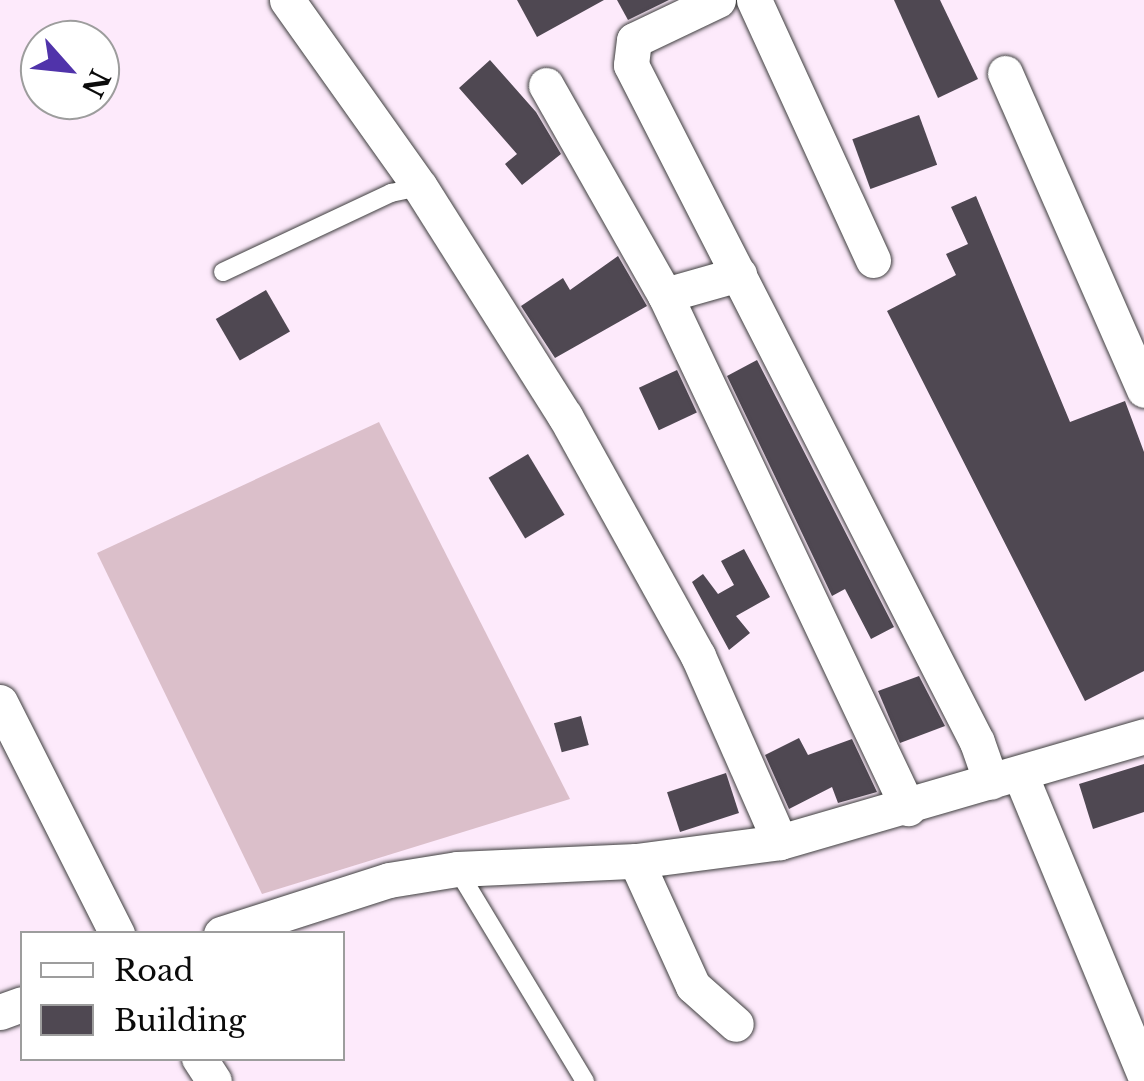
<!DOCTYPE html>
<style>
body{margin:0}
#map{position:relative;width:1144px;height:1081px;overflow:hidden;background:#fdeafb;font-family:"Libre Baskerville",serif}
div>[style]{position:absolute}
.cemetery>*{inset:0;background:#dbbfca}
.building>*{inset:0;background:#4f4852;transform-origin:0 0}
.roads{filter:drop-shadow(0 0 2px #3e3e3e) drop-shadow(0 0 2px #3e3e3e)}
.service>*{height:18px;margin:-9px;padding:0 9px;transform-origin:9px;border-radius:9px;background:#fff}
.minor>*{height:35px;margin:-17.5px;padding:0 17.5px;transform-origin:17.5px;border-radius:17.5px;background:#fff}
span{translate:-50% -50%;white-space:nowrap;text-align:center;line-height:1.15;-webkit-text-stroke:10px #fff;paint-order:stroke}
.legend{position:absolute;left:20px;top:931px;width:325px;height:130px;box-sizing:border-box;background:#fff;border:2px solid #9d9d9d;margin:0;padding:12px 18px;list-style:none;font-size:30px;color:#0b0b0b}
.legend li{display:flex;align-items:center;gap:20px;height:50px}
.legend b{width:50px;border:2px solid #9d9d9d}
.north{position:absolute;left:20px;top:20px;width:100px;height:100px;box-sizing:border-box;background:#fff;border:2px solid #9d9d9d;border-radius:50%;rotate:117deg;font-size:28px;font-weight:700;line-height:40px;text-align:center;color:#0b0b0b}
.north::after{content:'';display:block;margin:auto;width:35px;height:45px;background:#5033aa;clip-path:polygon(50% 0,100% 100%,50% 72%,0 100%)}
</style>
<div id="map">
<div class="cemetery">
<i style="clip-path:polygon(379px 422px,570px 799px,262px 894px,97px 553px)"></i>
</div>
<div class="building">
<i style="clip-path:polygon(517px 0,604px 0,537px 37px)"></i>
<i style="clip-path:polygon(617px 0,669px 0,628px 20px)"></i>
<i style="clip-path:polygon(894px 0,940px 0,978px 79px,938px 98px)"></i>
<i style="clip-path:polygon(490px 60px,536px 112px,561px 154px,522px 185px,505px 164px,517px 154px,459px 88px)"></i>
<i style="left:919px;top:115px;width:53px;height:71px;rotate:70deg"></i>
<i style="clip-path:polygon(976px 196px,1070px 422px,1125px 401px,1144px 452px,1144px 671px,1085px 701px,887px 311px,956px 275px,946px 254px,968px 244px,951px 207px)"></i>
<i style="clip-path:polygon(618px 256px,647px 306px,555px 358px,521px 306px,563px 278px,570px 290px)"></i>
<i style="left:266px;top:290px;width:48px;height:58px;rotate:60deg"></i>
<i style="clip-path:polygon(757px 360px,894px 627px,871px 639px,845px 589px,832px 596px,727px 376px)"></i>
<i style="left:677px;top:370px;width:47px;height:42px;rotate:65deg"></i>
<i style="left:528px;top:454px;width:71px;height:46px;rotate:59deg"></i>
<i style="clip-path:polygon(744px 549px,770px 597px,736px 616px,750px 633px,729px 650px,692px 582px,703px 574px,718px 594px,734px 585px,721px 561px)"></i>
<i style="clip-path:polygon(919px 676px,945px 726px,900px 743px,878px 691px)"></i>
<i style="left:581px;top:716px;width:30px;height:28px;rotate:75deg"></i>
<i style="clip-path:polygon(799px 738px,808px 755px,852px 739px,877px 792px,838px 803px,832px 787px,789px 809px,765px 755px)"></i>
<i style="clip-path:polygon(1144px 764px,1144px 812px,1093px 829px,1079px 784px)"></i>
<i style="left:726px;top:773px;width:42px;height:62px;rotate:72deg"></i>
</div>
<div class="roads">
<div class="service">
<i style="left:223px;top:272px;width:186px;rotate:-25.2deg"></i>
<i style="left:391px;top:193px;width:30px;rotate:-12deg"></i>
<i style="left:457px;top:869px;width:248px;rotate:58.9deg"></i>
</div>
<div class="minor">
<i style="left:287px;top:0;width:229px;rotate:54.6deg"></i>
<i style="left:420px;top:187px;width:271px;rotate:57.7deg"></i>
<i style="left:565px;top:416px;width:274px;rotate:61deg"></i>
<i style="left:698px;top:656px;width:203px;rotate:66.2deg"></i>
<i style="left:718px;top:0;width:93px;rotate:154.5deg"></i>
<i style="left:634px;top:40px;width:25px;rotate:97deg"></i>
<i style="left:631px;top:65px;width:760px;rotate:62.93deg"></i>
<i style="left:977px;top:742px;width:42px;rotate:70.7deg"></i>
<i style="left:754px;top:0;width:286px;rotate:65.4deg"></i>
<i style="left:1005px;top:73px;width:346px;rotate:66.3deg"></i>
<i style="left:546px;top:85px;width:241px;rotate:60.5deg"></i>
<i style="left:665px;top:295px;width:568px;rotate:64.65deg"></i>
<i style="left:665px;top:295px;width:77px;rotate:-15.8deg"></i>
<i style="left:0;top:702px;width:260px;rotate:63.2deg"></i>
<i style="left:1020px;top:774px;width:324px;rotate:67.5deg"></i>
<i style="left:636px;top:861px;width:137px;rotate:65.5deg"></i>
<i style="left:693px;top:986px;width:57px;rotate:41.5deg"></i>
<i style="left:221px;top:934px;width:176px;rotate:-17.8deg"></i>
<i style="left:389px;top:880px;width:69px;rotate:-9.2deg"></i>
<i style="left:457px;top:869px;width:179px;rotate:-2.6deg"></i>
<i style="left:636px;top:861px;width:145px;rotate:-7.5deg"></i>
<i style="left:780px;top:842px;width:379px;rotate:-16.2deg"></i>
<i style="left:0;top:1012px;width:23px;rotate:-20deg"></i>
<i style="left:199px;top:1058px;width:27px;rotate:57deg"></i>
</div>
</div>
<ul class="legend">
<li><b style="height:12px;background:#fff"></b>Road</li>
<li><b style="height:28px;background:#4f4852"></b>Building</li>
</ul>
<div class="north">N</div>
</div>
